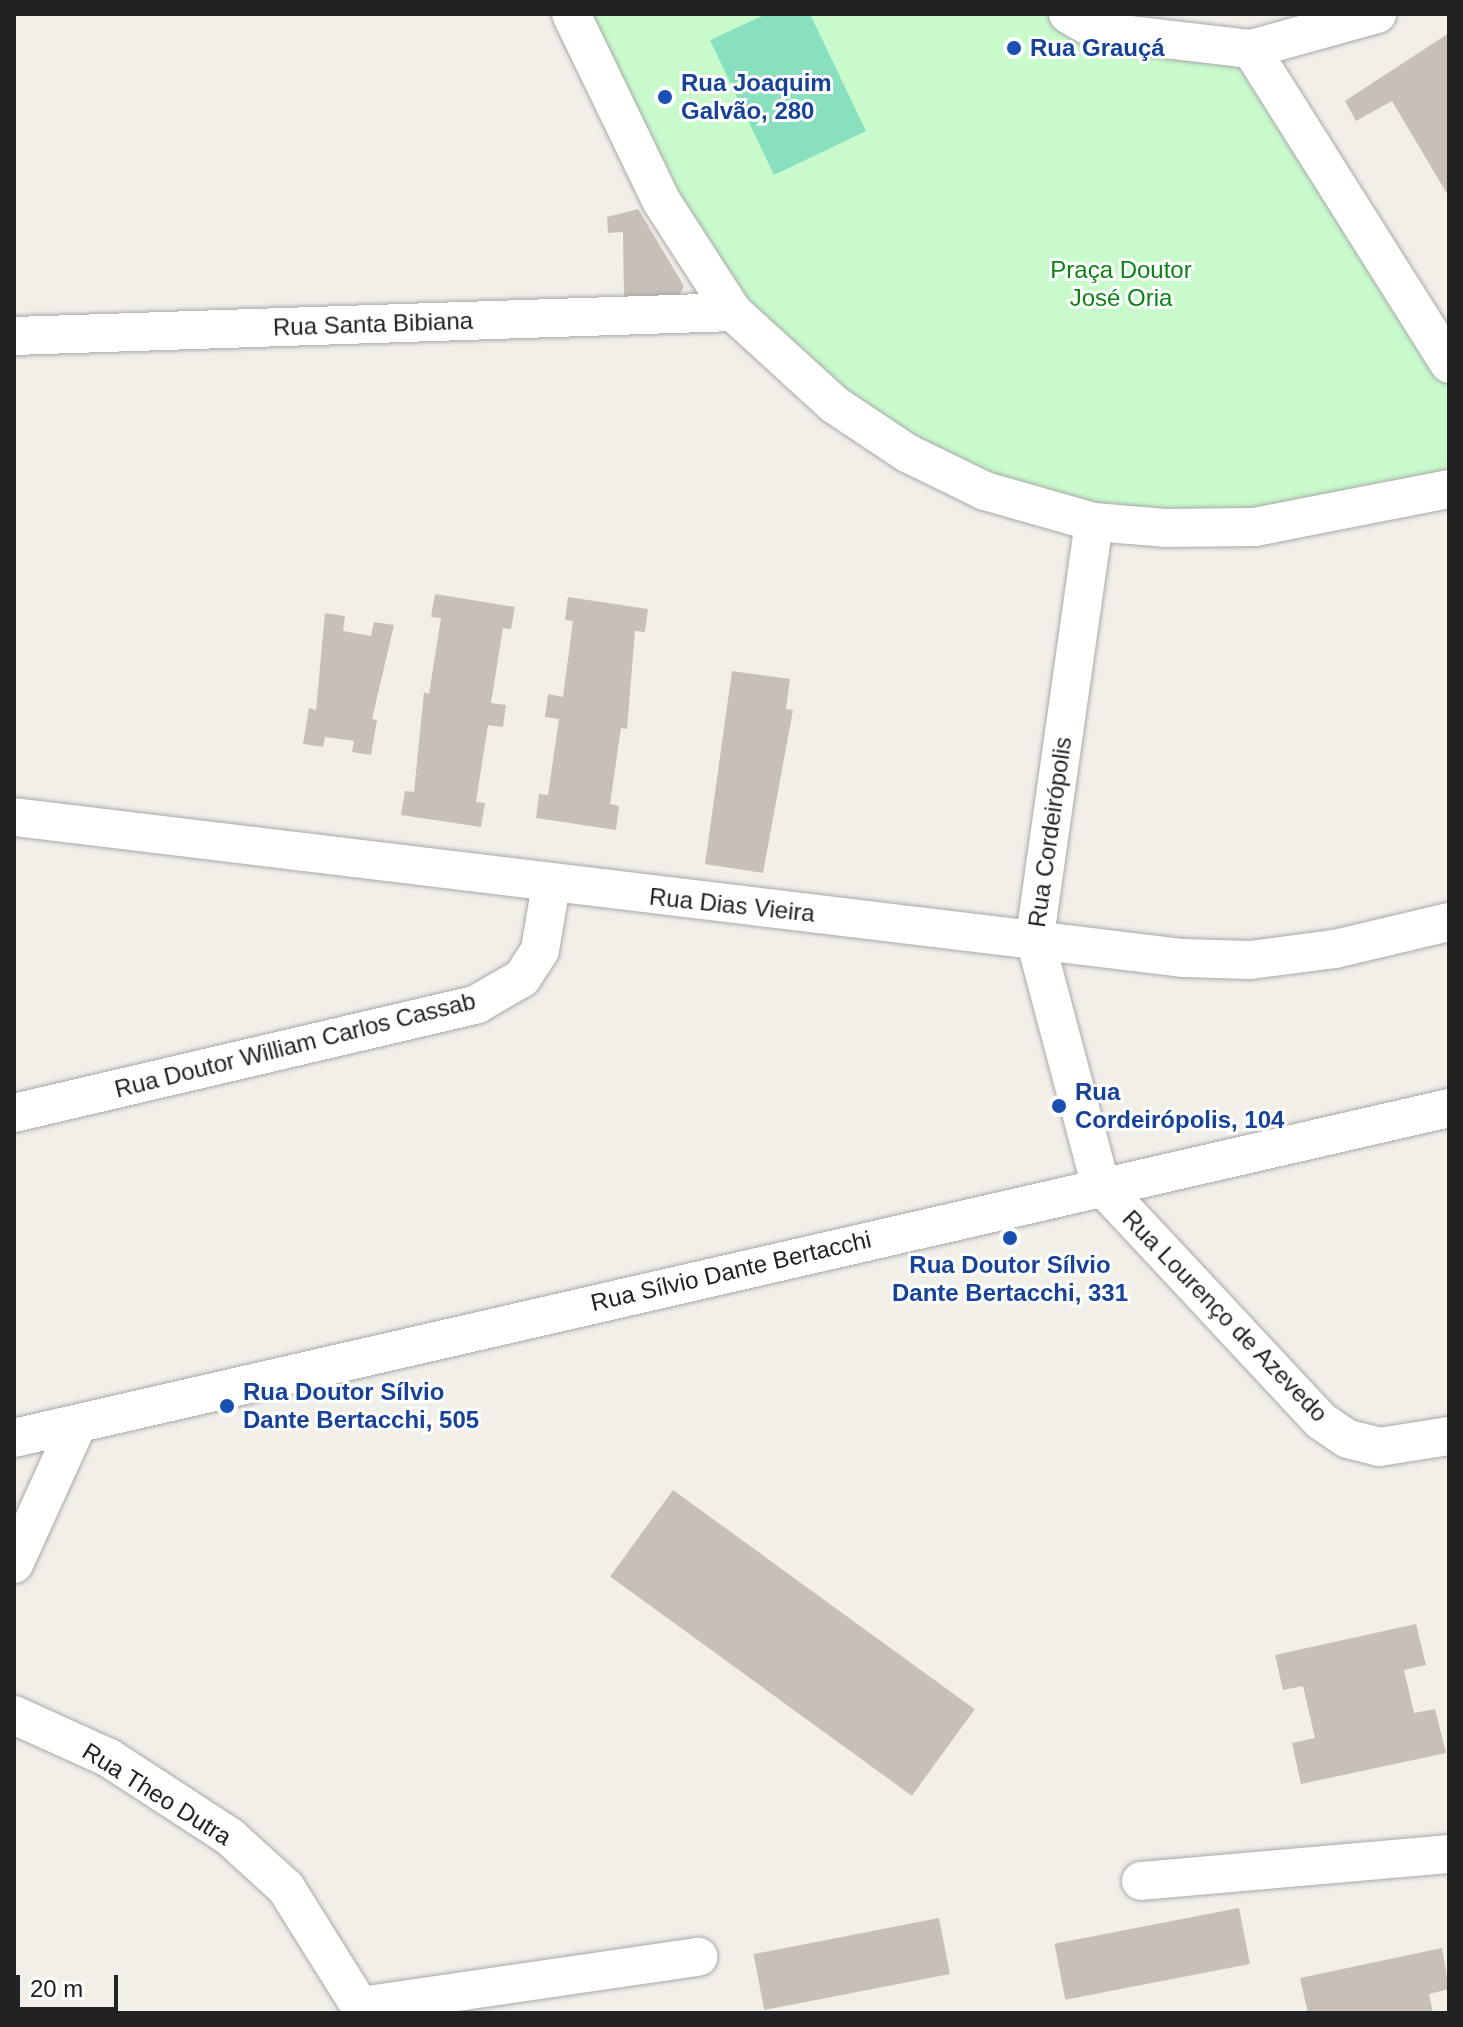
<!DOCTYPE html>
<meta charset="utf-8">
<style>
body{margin:0}
#map{position:relative;width:1463px;height:2027px;overflow:hidden;background:#f2efe9;font-family:Helvetica,sans-serif}
div>[style]{position:absolute}
.park>*{inset:0;background:#c8facc}
.pitch>*{inset:0;background:#88e0be}
.building>*{inset:0;background:#c7bfb8;transform-origin:0 0}
.roads{filter:drop-shadow(0 0 2px #a9a9a9) drop-shadow(0 0 2px #a9a9a9)}
.minor>*{height:38px;margin:-19px;padding:0 19px;transform-origin:19px;border-radius:19px;background:#fff}
.dots>*{width:22px;height:22px;translate:-50% -50%;box-sizing:border-box;border:4px solid #fff;border-radius:50%}
span{translate:-50% -50%;white-space:nowrap;text-align:center;line-height:1.15;-webkit-text-stroke:6px #fff;paint-order:stroke}
.transit-label{font-size:24px;color:#164399;font-weight:700}
.left{translate:0 -50%;text-align:left}
.park-label{font-size:24px;color:#0c8416}
.street-label{font-size:24px;color:#222}
.frame{position:absolute;inset:0;border:16px solid #222;pointer-events:none}
.scale{position:absolute;left:16px;top:1975px;width:102px;height:36px;box-sizing:border-box;border:4px solid #222;border-top:0;padding-left:10px;font-size:24px;line-height:28px;white-space:nowrap;color:#222;-webkit-text-stroke:6px #fff;paint-order:stroke}
</style>
<div id="map">
<div class="park">
<i style="clip-path:polygon(591px 14px,1057px 14px,1251px 51px,1449px 364px,1449px 486px,1405px 499px,1096px 518px,975px 483px,738px 311px)"></i>
</div>
<div class="pitch">
<i style="clip-path:polygon(767px 14px,810px 14px,866px 131px,774px 175px,710px 40px)"></i>
</div>
<div class="building">
<i style="clip-path:polygon(1449px 33px,1449px 197px,1392px 101px,1356px 121px,1345px 101px)"></i>
<i style="clip-path:polygon(638px 209px,684px 286px,678px 298px,624px 299px,623px 232px,608px 233px,607px 217px)"></i>
<i style="clip-path:polygon(435px 594px,515px 607px,511px 629px,503px 628px,491px 703px,506px 705px,503px 727px,488px 725px,476px 802px,485px 803px,481px 827px,401px 815px,405px 791px,414px 792px,424px 692px,429px 694px,441px 618px,431px 617px)"></i>
<i style="clip-path:polygon(568px 597px,648px 609px,645px 632px,635px 631px,627px 729px,621px 728px,610px 804px,619px 806px,616px 830px,536px 818px,539px 794px,548px 795px,559px 719px,545px 717px,548px 694px,563px 697px,573px 621px,565px 620px)"></i>
<i style="clip-path:polygon(325px 613px,345px 616px,343px 631px,371px 636px,374px 622px,394px 625px,372px 719px,377px 720px,371px 755px,352px 752px,354px 741px,325px 737px,323px 747px,303px 744px,309px 708px,316px 710px)"></i>
<i style="clip-path:polygon(732px 671px,790px 679px,786px 709px,793px 710px,763px 873px,705px 864px)"></i>
<i style="left:673px;top:1490px;width:373px;height:107px;rotate:36deg"></i>
<i style="clip-path:polygon(1416px 1624px,1426px 1665px,1404px 1670px,1414px 1713px,1435px 1709px,1446px 1753px,1301px 1784px,1292px 1743px,1315px 1738px,1303px 1686px,1283px 1690px,1275px 1655px)"></i>
<i style="left:1239px;top:1908px;width:57px;height:188px;rotate:79deg"></i>
<i style="left:939px;top:1918px;width:57px;height:189px;rotate:79deg"></i>
<i style="clip-path:polygon(1442px 1948px,1449px 1989px,1429px 1994px,1433px 2013px,1308px 2013px,1300px 1978px)"></i>
</div>
<div class="roads">
<div class="minor">
<i style="left:571px;top:14px;width:209px;rotate:64.2deg"></i>
<i style="left:662px;top:202px;width:131px;rotate:57.2deg"></i>
<i style="left:733px;top:312px;width:138px;rotate:42.4deg"></i>
<i style="left:835px;top:405px;width:87px;rotate:33.7deg"></i>
<i style="left:907px;top:453px;width:87px;rotate:26deg"></i>
<i style="left:985px;top:491px;width:113px;rotate:15.9deg"></i>
<i style="left:1094px;top:522px;width:71px;rotate:4.8deg"></i>
<i style="left:1165px;top:528px;width:90px;rotate:-0.6deg"></i>
<i style="left:1255px;top:527px;width:198px;rotate:-11.1deg"></i>
<i style="left:1068px;top:14px;width:34px;rotate:30deg"></i>
<i style="left:1097px;top:31px;width:155px;rotate:6.7deg"></i>
<i style="left:1251px;top:49px;width:131px;rotate:-15.5deg"></i>
<i style="left:1251px;top:49px;width:372px;rotate:57.8deg"></i>
<i style="left:14px;top:336px;width:719px;rotate:-1.91deg"></i>
<i style="left:1094px;top:522px;width:421px;rotate:98.1deg"></i>
<i style="left:1035px;top:939px;width:253px;rotate:75.1deg"></i>
<i style="left:1100px;top:1184px;width:324px;rotate:47deg"></i>
<i style="left:1321px;top:1421px;width:32px;rotate:34deg"></i>
<i style="left:1348px;top:1439px;width:32px;rotate:14deg"></i>
<i style="left:1379px;top:1447px;width:71px;rotate:-8.9deg"></i>
<i style="left:14px;top:817px;width:1177px;rotate:6.88deg"></i>
<i style="left:1183px;top:958px;width:67px;rotate:1.7deg"></i>
<i style="left:1250px;top:960px;width:86px;rotate:-7.4deg"></i>
<i style="left:1335px;top:949px;width:117px;rotate:-13.3deg"></i>
<i style="left:14px;top:1113px;width:476px;rotate:-13.2deg"></i>
<i style="left:477px;top:1004px;width:52px;rotate:-30deg"></i>
<i style="left:522px;top:978px;width:33px;rotate:-57deg"></i>
<i style="left:540px;top:950px;width:66px;rotate:-80.4deg"></i>
<i style="left:14px;top:1438px;width:1472px;rotate:-12.95deg"></i>
<i style="left:14px;top:1564px;width:153px;rotate:-65.6deg"></i>
<i style="left:14px;top:1715px;width:104px;rotate:24.4deg"></i>
<i style="left:109px;top:1758px;width:145px;rotate:33.1deg"></i>
<i style="left:230px;top:1837px;width:76px;rotate:42.3deg"></i>
<i style="left:286px;top:1888px;width:147px;rotate:58deg"></i>
<i style="left:1141px;top:1881px;width:309px;rotate:-5deg"></i>
<i style="left:361px;top:2006px;width:341px;rotate:-8.3deg"></i>
</div>
</div>
<div class="dots">
<i style="left:1014px;top:48px;background:#1a4fb4"></i>
<i style="left:665px;top:97px;background:#1a4fb4"></i>
<i style="left:1059px;top:1106px;background:#1a4fb4"></i>
<i style="left:1010px;top:1238px;background:#1a4fb4"></i>
<i style="left:227px;top:1406px;background:#1a4fb4"></i>
</div>
<div class="transit-label">
<span class="left" style="left:1030px;top:48px">Rua Grauçá</span>
<span class="left" style="left:681px;top:97px">Rua Joaquim<br>Galvão, 280</span>
<span class="left" style="left:1075px;top:1106px">Rua<br>Cordeirópolis, 104</span>
<span style="left:1010px;top:1279px">Rua Doutor Sílvio<br>Dante Bertacchi, 331</span>
<span class="left" style="left:243px;top:1406px">Rua Doutor Sílvio<br>Dante Bertacchi, 505</span>
</div>
<div class="park-label">
<span style="left:1121px;top:284px">Praça Doutor<br>José Oria</span>
</div>
<div class="street-label">
<span style="left:373px;top:324px;rotate:-2deg">Rua Santa Bibiana</span>
<span style="left:1050px;top:832px;rotate:-82deg">Rua Cordeirópolis</span>
<span style="left:732px;top:905px;rotate:6deg">Rua Dias Vieira</span>
<span style="left:295px;top:1045px;rotate:-14deg">Rua Doutor William Carlos Cassab</span>
<span style="left:731px;top:1271px;rotate:-13deg">Rua Sílvio Dante Bertacchi</span>
<span style="left:1225px;top:1316px;rotate:46deg">Rua Lourenço de Azevedo</span>
<span style="left:157px;top:1794px;rotate:32deg">Rua Theo Dutra</span>
</div>
<div class="frame"></div>
<div class="scale">20 m</div>
</div>
